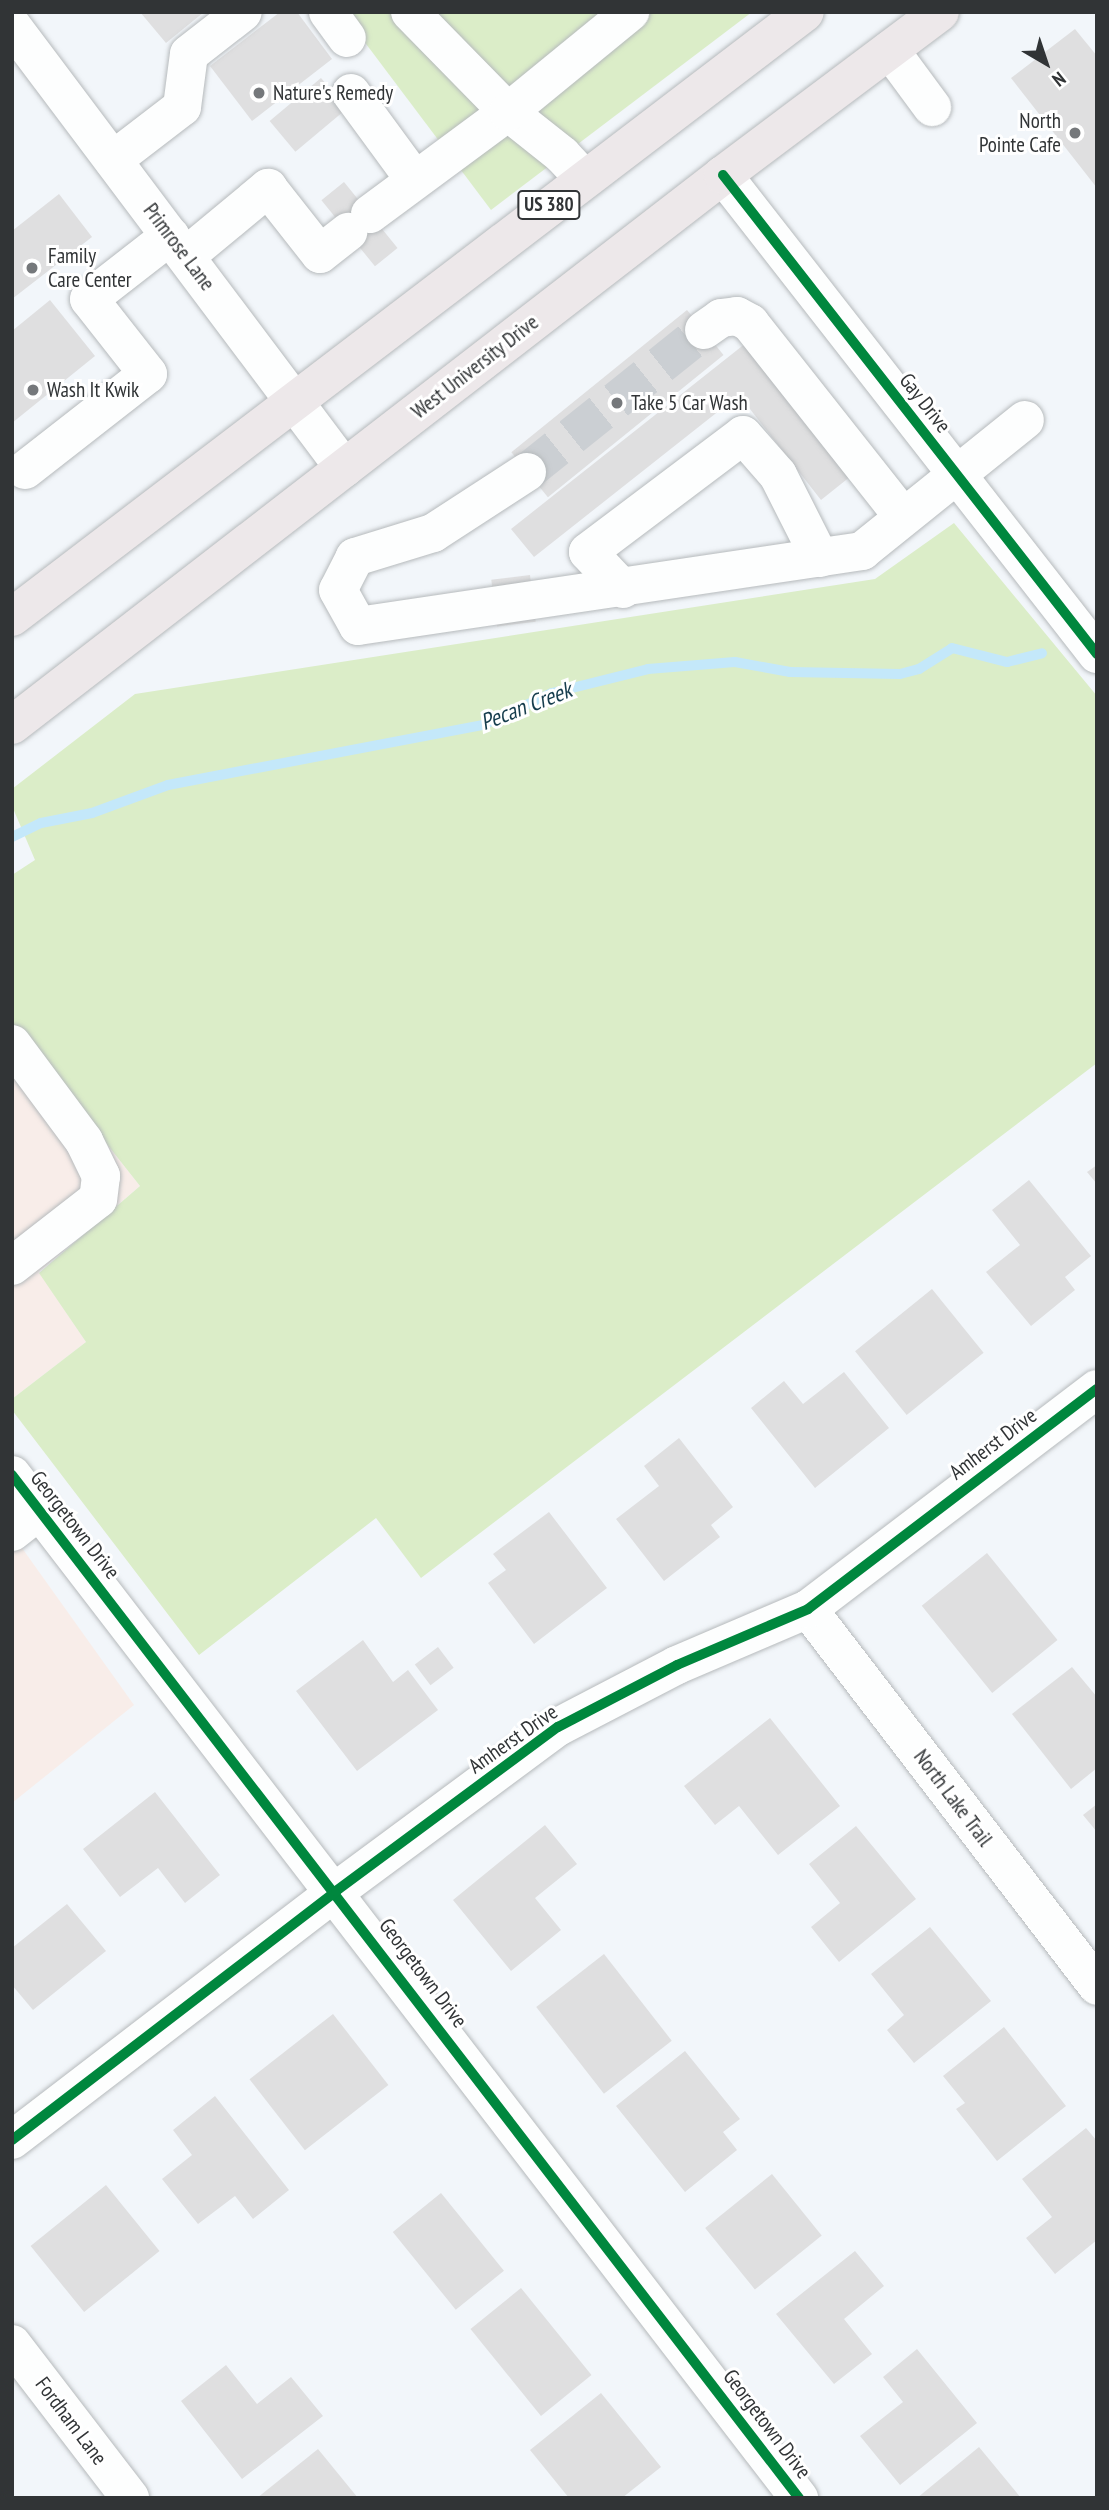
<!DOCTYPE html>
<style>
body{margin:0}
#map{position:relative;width:1109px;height:2510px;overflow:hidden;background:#f2f6fa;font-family:"PT Sans Narrow",sans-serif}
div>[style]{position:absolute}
.commercial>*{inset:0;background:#f8ede9}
.green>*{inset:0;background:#dbedc8}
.stream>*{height:10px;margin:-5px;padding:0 5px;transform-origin:5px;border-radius:5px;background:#c4e8fa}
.building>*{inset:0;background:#dfdfe0;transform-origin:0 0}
.minor-tunnel>*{height:38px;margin-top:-19px;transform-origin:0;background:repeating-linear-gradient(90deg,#cbcfd3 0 38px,transparent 0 57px)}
.roads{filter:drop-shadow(0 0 2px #b6babc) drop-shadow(0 0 2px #b6babc)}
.minor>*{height:38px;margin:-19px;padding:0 19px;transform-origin:19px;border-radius:19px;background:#fdfefe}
.major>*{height:38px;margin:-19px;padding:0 19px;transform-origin:19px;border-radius:19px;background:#ede8ea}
.cycleway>*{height:10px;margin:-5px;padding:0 5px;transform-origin:5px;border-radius:5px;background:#00873e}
.dots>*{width:19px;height:19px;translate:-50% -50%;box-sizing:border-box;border:4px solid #fff;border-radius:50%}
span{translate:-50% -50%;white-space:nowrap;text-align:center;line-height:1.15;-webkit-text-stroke:6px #fff;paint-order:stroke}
.shield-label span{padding:2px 5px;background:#fff;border:2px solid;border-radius:5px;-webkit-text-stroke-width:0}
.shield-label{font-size:19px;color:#313436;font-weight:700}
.poi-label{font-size:21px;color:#313436}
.left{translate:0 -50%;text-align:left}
.right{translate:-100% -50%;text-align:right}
.street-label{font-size:21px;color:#313436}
.water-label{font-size:23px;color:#163d4d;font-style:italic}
.frame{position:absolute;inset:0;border:14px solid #313436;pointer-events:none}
.north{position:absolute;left:1011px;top:28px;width:70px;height:70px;-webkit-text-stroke:5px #fff;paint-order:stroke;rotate:141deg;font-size:19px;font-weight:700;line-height:28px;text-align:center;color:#313436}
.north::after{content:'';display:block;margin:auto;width:24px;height:32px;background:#313436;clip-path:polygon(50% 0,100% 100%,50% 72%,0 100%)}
</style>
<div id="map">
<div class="commercial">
<i style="clip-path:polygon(12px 1024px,140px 1186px,39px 1272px,86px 1342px,12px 1399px)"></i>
<i style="clip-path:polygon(12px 1534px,134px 1705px,12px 1803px)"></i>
</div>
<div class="green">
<i style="clip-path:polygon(342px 12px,752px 12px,491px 210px)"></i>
<i style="clip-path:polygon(954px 523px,1097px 696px,1097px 1063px,421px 1578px,376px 1518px,199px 1655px,12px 1410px,12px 1399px,86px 1342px,39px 1273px,140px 1186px,12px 1024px,12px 875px,35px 860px,12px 806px,12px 789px,135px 694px,875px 579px)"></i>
</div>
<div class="stream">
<i style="left:12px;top:837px;width:32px;rotate:-26deg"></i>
<i style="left:41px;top:823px;width:52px;rotate:-11.1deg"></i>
<i style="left:92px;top:813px;width:81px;rotate:-20.2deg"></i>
<i style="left:168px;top:785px;width:321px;rotate:-10.8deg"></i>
<i style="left:483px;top:725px;width:76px;rotate:-24.9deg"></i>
<i style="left:552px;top:693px;width:99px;rotate:-14deg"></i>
<i style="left:648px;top:669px;width:87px;rotate:-4.6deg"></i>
<i style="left:735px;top:662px;width:56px;rotate:10.3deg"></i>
<i style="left:790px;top:672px;width:110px;rotate:1deg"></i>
<i style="left:900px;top:674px;width:20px;rotate:-15deg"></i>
<i style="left:919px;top:669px;width:39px;rotate:-32deg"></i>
<i style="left:952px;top:648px;width:57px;rotate:14.3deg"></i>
<i style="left:1007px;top:662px;width:36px;rotate:-14deg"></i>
</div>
<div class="building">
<i style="clip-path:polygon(140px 12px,204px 12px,166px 43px)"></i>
<i style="clip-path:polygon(280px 12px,297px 12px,332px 59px,252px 121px,210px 66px)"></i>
<i style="clip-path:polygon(1075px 29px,1097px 56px,1097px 188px,1011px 78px)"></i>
<i style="left:321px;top:78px;width:40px;height:67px;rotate:50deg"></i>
<i style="left:344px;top:182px;width:85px;height:29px;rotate:51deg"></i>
<i style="clip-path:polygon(59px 194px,92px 237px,12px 299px,12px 231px)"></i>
<i style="clip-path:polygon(50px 300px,95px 356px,12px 423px,12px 331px)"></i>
<i style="left:687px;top:310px;width:58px;height:226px;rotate:51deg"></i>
<i style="clip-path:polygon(746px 343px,851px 476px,821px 500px,739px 395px,534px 557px,511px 529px)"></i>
<i style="left:530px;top:575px;width:47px;height:39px;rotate:83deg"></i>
<i style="clip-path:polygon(1097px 1165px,1097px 1184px,1087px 1172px)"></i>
<i style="clip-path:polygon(1029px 1180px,1091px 1256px,1065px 1277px,1075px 1290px,1031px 1326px,986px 1272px,1020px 1245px,992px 1210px)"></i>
<i style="left:932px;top:1289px;width:82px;height:99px;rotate:51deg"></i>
<i style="clip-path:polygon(844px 1372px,889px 1428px,815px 1488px,751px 1408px,784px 1381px,803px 1404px)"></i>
<i style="clip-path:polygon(679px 1438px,733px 1507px,711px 1525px,720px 1537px,664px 1581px,616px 1519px,659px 1486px,644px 1466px)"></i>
<i style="clip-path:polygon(549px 1512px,607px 1588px,534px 1644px,488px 1583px,506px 1570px,493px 1554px)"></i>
<i style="left:987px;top:1553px;width:112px;height:84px;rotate:51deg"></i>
<i style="clip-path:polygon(363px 1640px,393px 1682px,408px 1670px,438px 1710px,357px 1771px,296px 1691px)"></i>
<i style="left:438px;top:1647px;width:26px;height:29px;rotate:53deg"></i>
<i style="clip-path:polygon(1072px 1667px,1097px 1697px,1097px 1768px,1071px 1789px,1012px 1714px)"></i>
<i style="clip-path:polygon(770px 1718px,840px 1806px,778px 1855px,739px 1806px,715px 1825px,684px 1786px)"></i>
<i style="clip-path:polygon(155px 1792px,220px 1875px,185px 1903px,158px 1868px,120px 1897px,83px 1849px)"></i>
<i style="clip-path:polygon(1097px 1804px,1097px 1832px,1083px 1815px)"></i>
<i style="clip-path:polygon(545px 1825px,577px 1864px,535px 1898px,561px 1930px,511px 1971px,453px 1900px)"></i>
<i style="clip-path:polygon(856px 1826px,916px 1899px,839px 1962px,811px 1927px,840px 1903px,809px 1864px)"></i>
<i style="clip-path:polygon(67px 1904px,106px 1951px,33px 2010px,12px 1985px,12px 1948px)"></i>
<i style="clip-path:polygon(930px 1927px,991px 2001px,914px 2063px,887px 2030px,904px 2015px,871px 1974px)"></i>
<i style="left:604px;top:1954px;width:110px;height:86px;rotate:52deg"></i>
<i style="left:333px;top:2014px;width:90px;height:106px;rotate:52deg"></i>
<i style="clip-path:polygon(1004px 2027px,1066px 2106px,997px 2161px,956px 2109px,965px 2103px,943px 2076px)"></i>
<i style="clip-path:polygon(685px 2051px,740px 2119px,723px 2132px,737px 2150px,685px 2192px,616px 2106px)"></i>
<i style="clip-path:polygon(215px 2096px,289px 2190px,253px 2219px,235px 2196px,198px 2224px,162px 2179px,192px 2155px,173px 2130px)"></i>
<i style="clip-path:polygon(1086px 2128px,1097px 2141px,1097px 2240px,1055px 2274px,1026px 2238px,1052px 2217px,1022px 2179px)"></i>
<i style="left:772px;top:2174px;width:79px;height:86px;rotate:51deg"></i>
<i style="left:106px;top:2185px;width:85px;height:97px;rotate:51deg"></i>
<i style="left:441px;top:2193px;width:100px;height:62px;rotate:51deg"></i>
<i style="clip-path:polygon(855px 2251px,884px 2286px,844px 2319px,872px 2354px,834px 2384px,776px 2314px)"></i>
<i style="left:521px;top:2288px;width:112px;height:65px;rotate:51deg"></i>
<i style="clip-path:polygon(917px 2349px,977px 2423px,900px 2485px,860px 2436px,903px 2402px,883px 2377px)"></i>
<i style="clip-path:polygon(226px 2365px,257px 2404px,291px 2377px,323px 2416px,242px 2479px,181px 2401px)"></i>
<i style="clip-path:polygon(601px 2393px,661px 2467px,622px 2498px,569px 2498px,530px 2450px)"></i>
<i style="clip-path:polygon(979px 2447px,1021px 2498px,917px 2498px)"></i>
<i style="clip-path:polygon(318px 2449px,358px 2498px,257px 2498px)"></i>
</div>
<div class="minor-tunnel">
<i style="left:527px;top:472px;width:227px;rotate:-38.7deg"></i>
</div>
<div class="roads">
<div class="minor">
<i style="left:328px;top:12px;width:32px;rotate:54deg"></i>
<i style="left:410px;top:12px;width:140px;rotate:45.6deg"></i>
<i style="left:508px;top:112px;width:69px;rotate:38.5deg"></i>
<i style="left:562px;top:155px;width:33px;rotate:47deg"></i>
<i style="left:12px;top:26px;width:553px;rotate:53.09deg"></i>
<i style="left:890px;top:50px;width:71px;rotate:53.6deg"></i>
<i style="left:351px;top:93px;width:107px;rotate:53.8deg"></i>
<i style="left:113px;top:160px;width:87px;rotate:-37.5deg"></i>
<i style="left:182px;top:107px;width:53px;rotate:-82.5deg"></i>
<i style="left:189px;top:54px;width:68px;rotate:-37.9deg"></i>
<i style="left:723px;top:175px;width:608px;rotate:52.02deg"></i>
<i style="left:370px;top:214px;width:172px;rotate:-36.5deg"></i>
<i style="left:508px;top:112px;width:158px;rotate:-39.3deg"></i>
<i style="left:186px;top:256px;width:107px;rotate:-39.7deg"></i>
<i style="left:268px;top:188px;width:84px;rotate:51.8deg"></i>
<i style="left:320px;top:254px;width:36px;rotate:-38deg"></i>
<i style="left:704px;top:330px;width:21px;rotate:-35deg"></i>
<i style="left:721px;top:318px;width:16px;rotate:-7deg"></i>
<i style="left:737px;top:316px;width:15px;rotate:28deg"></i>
<i style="left:750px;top:323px;width:247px;rotate:51.7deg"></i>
<i style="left:25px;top:470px;width:156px;rotate:-38deg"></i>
<i style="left:148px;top:374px;width:95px;rotate:-128.2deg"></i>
<i style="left:89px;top:299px;width:103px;rotate:-37.9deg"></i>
<i style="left:527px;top:472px;width:112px;rotate:147deg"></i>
<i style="left:433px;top:533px;width:82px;rotate:162.9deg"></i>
<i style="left:355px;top:557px;width:37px;rotate:117deg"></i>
<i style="left:338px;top:590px;width:41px;rotate:60.9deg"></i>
<i style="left:358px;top:626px;width:510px;rotate:-8.46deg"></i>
<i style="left:862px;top:551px;width:209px;rotate:-38.8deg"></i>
<i style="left:623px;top:589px;width:51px;rotate:-133.4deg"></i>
<i style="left:588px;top:552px;width:194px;rotate:-37deg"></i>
<i style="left:743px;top:435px;width:53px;rotate:48.8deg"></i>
<i style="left:778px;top:475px;width:93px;rotate:63.2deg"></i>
<i style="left:12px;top:1044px;width:121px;rotate:53.4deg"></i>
<i style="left:84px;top:1141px;width:39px;rotate:64deg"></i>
<i style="left:101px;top:1176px;width:23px;rotate:97deg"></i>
<i style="left:98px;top:1199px;width:109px;rotate:142.1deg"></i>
<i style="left:12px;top:1475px;width:1291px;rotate:52.43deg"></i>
<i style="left:12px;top:1532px;width:36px;rotate:-38deg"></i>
<i style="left:808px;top:1609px;width:475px;rotate:52.5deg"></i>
<i style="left:12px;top:2140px;width:409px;rotate:-37.5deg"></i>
<i style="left:336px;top:1891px;width:276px;rotate:-36.5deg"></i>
<i style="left:558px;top:1727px;width:134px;rotate:-27.5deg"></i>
<i style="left:677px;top:1665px;width:142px;rotate:-23.1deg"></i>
<i style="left:808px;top:1609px;width:363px;rotate:-37.3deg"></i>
<i style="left:12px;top:2344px;width:194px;rotate:52.5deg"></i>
</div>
<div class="major">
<i style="left:12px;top:617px;width:997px;rotate:-37.34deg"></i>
<i style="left:12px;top:725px;width:899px;rotate:-37.72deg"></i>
<i style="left:723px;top:175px;width:271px;rotate:-36.9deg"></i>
</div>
</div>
<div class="cycleway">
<i style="left:723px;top:175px;width:608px;rotate:52.02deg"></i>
<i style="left:12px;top:1475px;width:1291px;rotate:52.43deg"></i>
<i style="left:12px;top:2140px;width:409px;rotate:-37.5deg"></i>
<i style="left:336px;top:1891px;width:276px;rotate:-36.5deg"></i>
<i style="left:558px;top:1727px;width:134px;rotate:-27.5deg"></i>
<i style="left:677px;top:1665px;width:142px;rotate:-23.1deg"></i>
<i style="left:808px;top:1609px;width:363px;rotate:-37.3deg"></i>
</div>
<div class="dots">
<i style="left:259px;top:93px;background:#75787b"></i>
<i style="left:1075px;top:133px;background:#75787b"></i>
<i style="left:32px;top:268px;background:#75787b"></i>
<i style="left:33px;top:390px;background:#75787b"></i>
<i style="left:617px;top:403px;background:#75787b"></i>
</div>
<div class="shield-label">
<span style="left:549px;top:205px">US 380</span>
</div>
<div class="poi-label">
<span class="left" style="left:273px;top:93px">Nature's Remedy</span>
<span class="right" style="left:1061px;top:133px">North<br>Pointe Cafe</span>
<span class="left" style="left:48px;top:268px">Family<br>Care Center</span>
<span class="left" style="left:47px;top:390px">Wash It Kwik</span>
<span class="left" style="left:631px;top:403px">Take 5 Car Wash</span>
</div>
<div class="street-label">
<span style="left:179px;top:247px;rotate:53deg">Primrose Lane</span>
<span style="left:475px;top:367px;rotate:-38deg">West University Drive</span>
<span style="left:925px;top:403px;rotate:52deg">Gay Drive</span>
<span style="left:993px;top:1444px;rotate:-37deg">Amherst Drive</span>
<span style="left:75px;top:1525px;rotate:52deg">Georgetown Drive</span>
<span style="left:513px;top:1739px;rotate:-35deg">Amherst Drive</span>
<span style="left:953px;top:1798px;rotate:53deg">North Lake Trail</span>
<span style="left:423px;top:1973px;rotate:53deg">Georgetown Drive</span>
<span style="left:71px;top:2421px;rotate:53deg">Fordham Lane</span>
<span style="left:767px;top:2424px;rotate:53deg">Georgetown Drive</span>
</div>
<div class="water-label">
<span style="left:526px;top:706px;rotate:-21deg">Pecan Creek</span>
</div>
<div class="frame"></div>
<div class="north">N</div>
</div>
